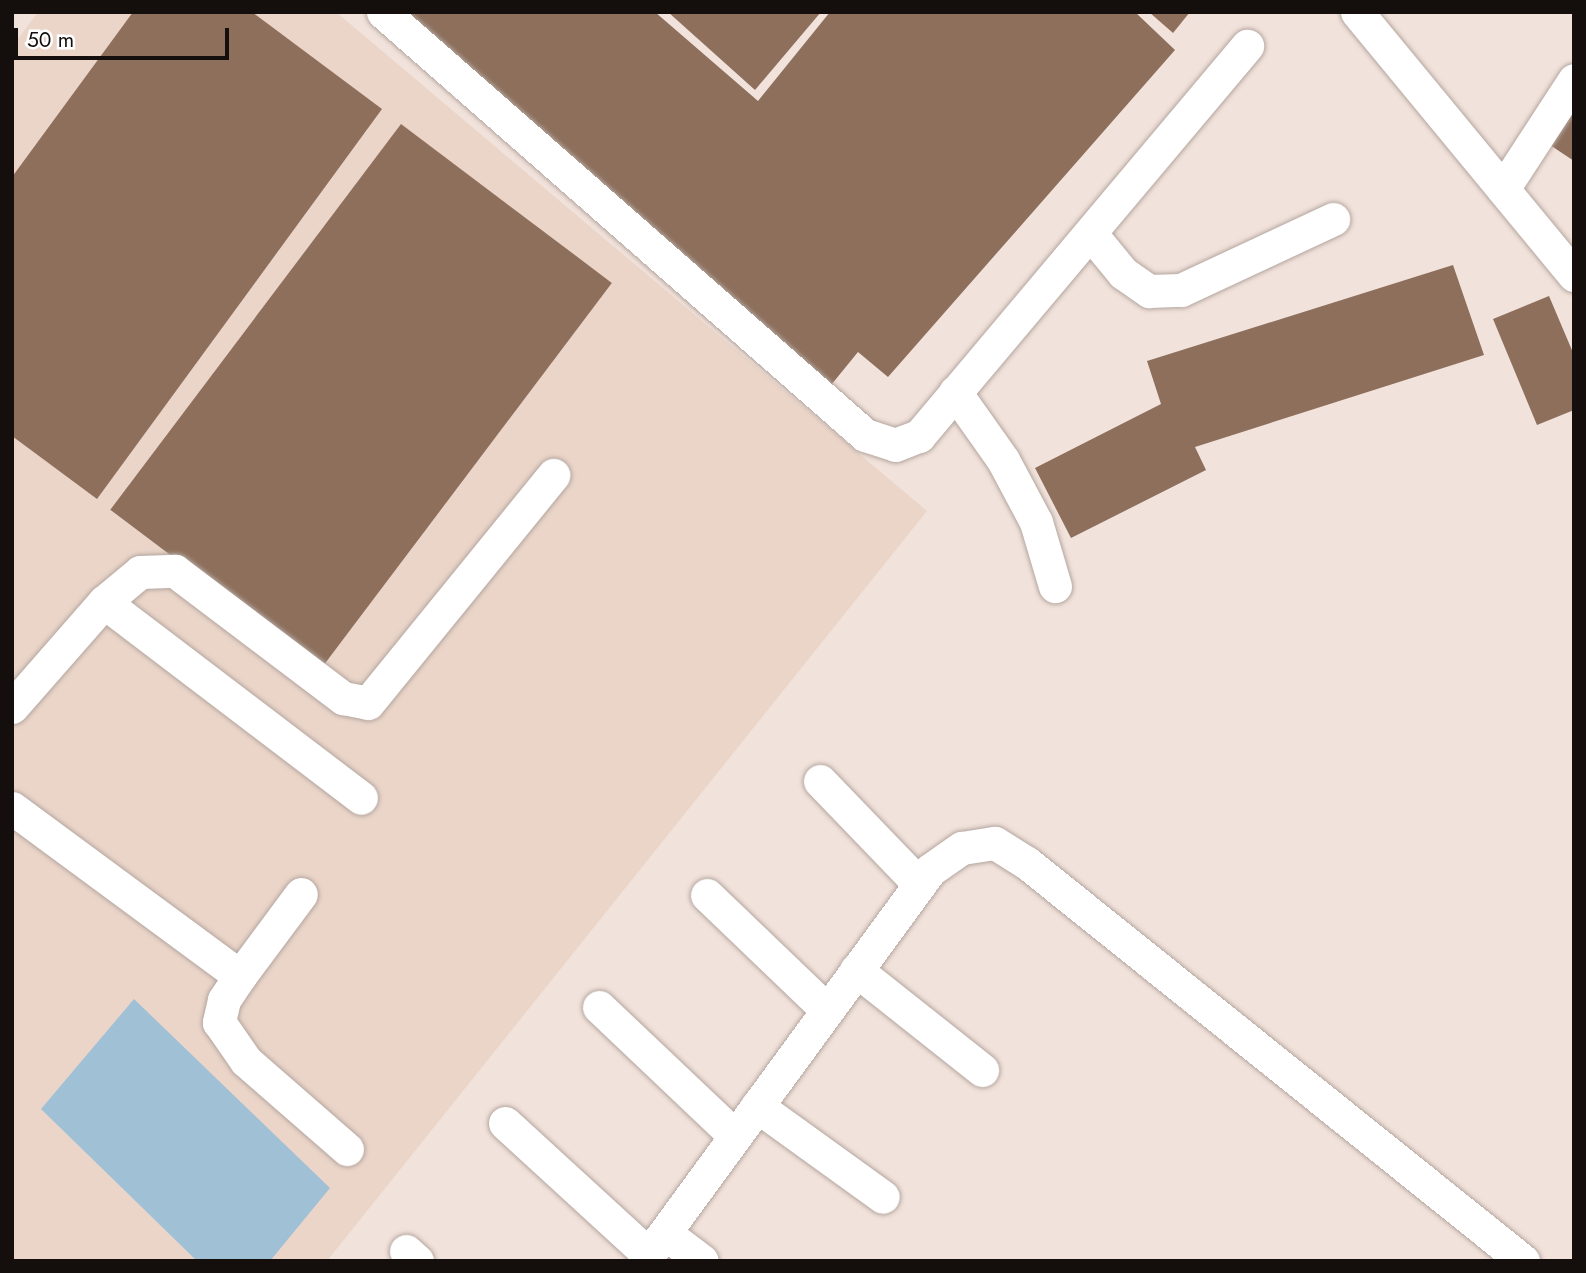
<!DOCTYPE html>
<style>
body{margin:0}
#map{position:relative;width:1586px;height:1273px;overflow:hidden;background:#f1e2db;font-family:Jost,sans-serif}
div>[style]{position:absolute}
.built>*{inset:0;background:#ebd5c9}
.water>*{inset:0;background:#a0c0d6}
.building>*{inset:0;background:#8d6f5c;transform-origin:0 0}
.roads{filter:drop-shadow(0 0 2px #b4a69f) drop-shadow(0 0 2px #b4a69f)}
.minor>*{height:33px;margin:-16.5px;padding:0 16.5px;transform-origin:16.5px;border-radius:16.5px;background:#fff}
span{translate:-50% -50%;white-space:nowrap;text-align:center;line-height:1.15;-webkit-text-stroke:7px #fff;paint-order:stroke}
.frame{position:absolute;inset:0;border:14px solid #140f0d;pointer-events:none}
.scale{position:absolute;left:14px;top:28px;width:215px;height:32px;box-sizing:border-box;border:4px solid #140f0d;border-top:0;padding-left:9px;font-size:21px;line-height:24px;white-space:nowrap;color:#140f0d;-webkit-text-stroke:5px #fff;paint-order:stroke}
</style>
<div id="map">
<div class="built">
<i style="clip-path:polygon(38px 12px,336px 12px,927px 511px,327px 1261px,12px 1261px,12px 47px)"></i>
</div>
<div class="water">
<i style="clip-path:polygon(134px 999px,330px 1188px,270px 1261px,197px 1261px,41px 1109px)"></i>
</div>
<div class="building">
<i style="clip-path:polygon(133px 12px,252px 12px,382px 109px,97px 499px,12px 436px,12px 177px)"></i>
<i style="clip-path:polygon(398px 12px,655px 12px,758px 101px,830px 12px,1135px 12px,1175px 50px,888px 377px,858px 352px,827px 390px)"></i>
<i style="clip-path:polygon(668px 12px,821px 12px,755px 90px)"></i>
<i style="clip-path:polygon(1149px 12px,1190px 12px,1173px 33px)"></i>
<i style="clip-path:polygon(1574px 91px,1574px 161px,1541px 139px)"></i>
<i style="left:401px;top:124px;width:264px;height:483px;rotate:37deg"></i>
<i style="clip-path:polygon(1453px 265px,1484px 355px,1195px 447px,1206px 470px,1071px 538px,1035px 468px,1161px 404px,1147px 361px)"></i>
<i style="clip-path:polygon(1549px 296px,1574px 355px,1574px 410px,1537px 425px,1493px 319px)"></i>
</div>
<div class="roads">
<div class="minor">
<i style="left:383px;top:12px;width:641px;rotate:41.27deg"></i>
<i style="left:865px;top:435px;width:32px;rotate:18deg"></i>
<i style="left:895px;top:445px;width:26px;rotate:-21deg"></i>
<i style="left:919px;top:436px;width:510px;rotate:-49.94deg"></i>
<i style="left:1357px;top:12px;width:341px;rotate:50.5deg"></i>
<i style="left:1503px;top:189px;width:130px;rotate:-56.9deg"></i>
<i style="left:1091px;top:234px;width:50px;rotate:50.6deg"></i>
<i style="left:1123px;top:273px;width:32px;rotate:35deg"></i>
<i style="left:1149px;top:291px;width:32px;rotate:-2deg"></i>
<i style="left:1181px;top:290px;width:168px;rotate:-25deg"></i>
<i style="left:955px;top:392px;width:83px;rotate:54.8deg"></i>
<i style="left:1003px;top:460px;width:70px;rotate:62deg"></i>
<i style="left:1036px;top:522px;width:67px;rotate:73.5deg"></i>
<i style="left:104px;top:602px;width:47px;rotate:-39.8deg"></i>
<i style="left:140px;top:572px;width:35px;rotate:-2deg"></i>
<i style="left:175px;top:571px;width:211px;rotate:37.1deg"></i>
<i style="left:343px;top:698px;width:25px;rotate:11deg"></i>
<i style="left:368px;top:703px;width:294px;rotate:-50.9deg"></i>
<i style="left:12px;top:707px;width:140px;rotate:-48.8deg"></i>
<i style="left:104px;top:602px;width:323px;rotate:37.3deg"></i>
<i style="left:820px;top:781px;width:143px;rotate:46.1deg"></i>
<i style="left:12px;top:808px;width:283px;rotate:36.4deg"></i>
<i style="left:240px;top:976px;width:29px;rotate:124deg"></i>
<i style="left:224px;top:1000px;width:23px;rotate:103deg"></i>
<i style="left:219px;top:1022px;width:47px;rotate:55.3deg"></i>
<i style="left:246px;top:1061px;width:134px;rotate:41.1deg"></i>
<i style="left:707px;top:895px;width:166px;rotate:43.8deg"></i>
<i style="left:856px;top:970px;width:161px;rotate:38.4deg"></i>
<i style="left:240px;top:976px;width:102px;rotate:-53.4deg"></i>
<i style="left:599px;top:1007px;width:187px;rotate:43.5deg"></i>
<i style="left:757px;top:1106px;width:155px;rotate:35.8deg"></i>
<i style="left:505px;top:1123px;width:195px;rotate:42.5deg"></i>
<i style="left:665px;top:1233px;width:46px;rotate:37.1deg"></i>
<i style="left:406px;top:1251px;width:15px;rotate:42deg"></i>
<i style="left:644px;top:1261px;width:484px;rotate:-53.8deg"></i>
<i style="left:930px;top:870px;width:39px;rotate:-35deg"></i>
<i style="left:962px;top:848px;width:33px;rotate:-9deg"></i>
<i style="left:995px;top:843px;width:38px;rotate:32deg"></i>
<i style="left:1027px;top:863px;width:636px;rotate:38.74deg"></i>
</div>
</div>
<div class="frame"></div>
<div class="scale">50 m</div>
</div>
